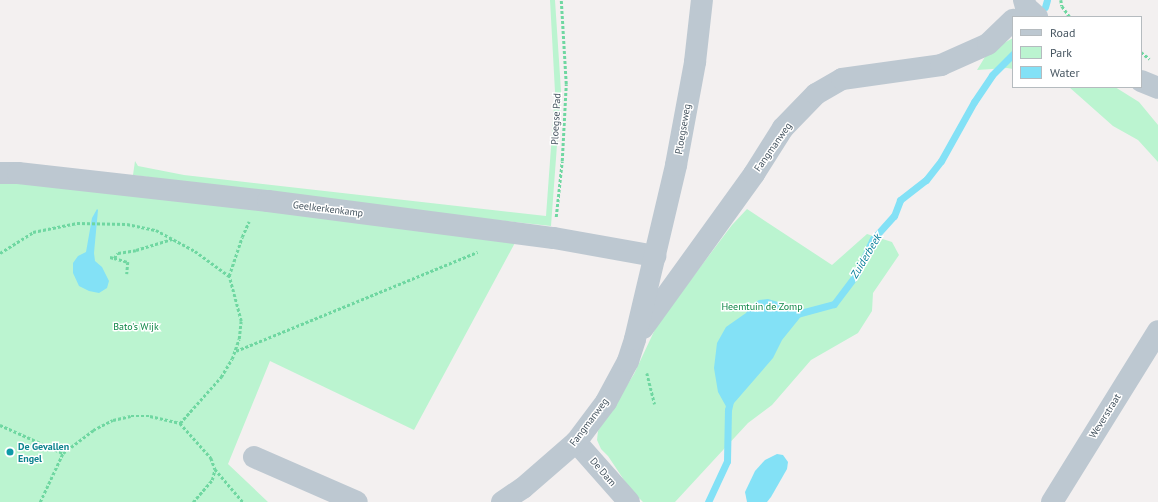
<!DOCTYPE html>
<style>
body{margin:0}
#map{position:relative;width:1158px;height:502px;overflow:hidden;background:#f3f0f0;font-family:"PT Sans",sans-serif}
div>[style]{position:absolute}
.green>*{inset:0;background:#bbf4d0}
.water>*{inset:0;background:#83e1f6}
.stream>*{height:7px;margin:-3.5px;padding:0 3.5px;transform-origin:3.5px;border-radius:3.5px;background:#83e1f6}
.path>*{height:2.5px;margin-top:-1.25px;transform-origin:0;background:repeating-linear-gradient(90deg,#6fd7a1 0 3px,transparent 0 5px)}
.minor>*{height:22px;margin:-11px;padding:0 11px;transform-origin:11px;border-radius:11px;background:#bdc8d1}
.dots>*{width:11px;height:11px;translate:-50% -50%;box-sizing:border-box;border:2px solid #fff;border-radius:50%}
span{translate:-50% -50%;white-space:nowrap;text-align:center;line-height:1.15;-webkit-text-stroke:3px #fff;paint-order:stroke}
.street-label{font-size:10px;color:#465560}
.park-label{font-size:10px;color:#0d8646}
.culture-label{font-size:10px;color:#0d838f;font-weight:700}
.left{translate:0 -50%;text-align:left}
.water-label{font-size:11px;color:#037c97;font-style:italic}
.legend{position:absolute;left:1012px;top:16px;width:130px;height:72px;box-sizing:border-box;background:#fff;border:1px solid #b5bbbf;margin:0;padding:5px 7px;list-style:none;font-size:12px;color:#465560}
.legend li{display:flex;align-items:center;gap:8px;height:20px}
.legend b{width:20px;border:1px solid #b5bbbf}
</style>
<div id="map">
<div class="green">
<i style="clip-path:polygon(550px 0,555px 0,561px 91px,551px 226px,384px 208px,133px 175px,135px 161px,138px 166px,184px 175px,546px 216px,555px 92px)"></i>
<i style="clip-path:polygon(1013px 38px,1013px 69px,1007px 68px,977px 70px,988px 52px)"></i>
<i style="clip-path:polygon(1069px 87px,1115px 87px,1139px 102px,1158px 125px,1158px 162px,1138px 140px,1113px 126px)"></i>
<i style="clip-path:polygon(0 177px,517px 239px,414px 430px,270px 361px,228px 464px,268px 502px,0 502px)"></i>
<i style="clip-path:polygon(747px 209px,832px 265px,867px 234px,892px 242px,899px 255px,873px 293px,872px 311px,858px 333px,811px 360px,772px 405px,748px 423px,675px 502px,643px 502px,630px 489px,608px 456px,601px 449px,597px 440px,598px 431px,634px 374px,658px 323px,732px 225px)"></i>
</div>
<div class="water">
<i style="clip-path:polygon(97px 209px,98px 210px,94px 253px,95px 261px,102px 267px,109px 281px,107px 288px,99px 293px,89px 291px,79px 286px,73px 273px,73px 263px,78px 256px,86px 252px,92px 218px)"></i>
<i style="clip-path:polygon(768px 299px,798px 308px,803px 314px,782px 340px,773px 358px,728px 410px,718px 392px,714px 368px,717px 343px,726px 327px,746px 313px,750px 306px,759px 300px)"></i>
<i style="clip-path:polygon(777px 454px,783px 455px,788px 462px,787px 469px,771px 497px,767px 502px,747px 502px,745px 492px,755px 471px,765px 460px)"></i>
</div>
<div class="stream">
<i style="left:1045px;top:7px;width:7px;rotate:-74deg"></i>
<i style="left:793px;top:315px;width:42px;rotate:-15deg"></i>
<i style="left:834px;top:304px;width:39px;rotate:-53deg"></i>
<i style="left:857px;top:273px;width:38px;rotate:-65deg"></i>
<i style="left:873px;top:239px;width:31px;rotate:-48deg"></i>
<i style="left:894px;top:216px;width:17px;rotate:-69deg"></i>
<i style="left:900px;top:200px;width:33px;rotate:-38deg"></i>
<i style="left:926px;top:180px;width:24px;rotate:-52deg"></i>
<i style="left:941px;top:161px;width:68px;rotate:-60.8deg"></i>
<i style="left:974px;top:102px;width:32px;rotate:-56deg"></i>
<i style="left:992px;top:75px;width:30px;rotate:-45deg"></i>
<i style="left:708px;top:502px;width:45px;rotate:-65.1deg"></i>
<i style="left:727px;top:461px;width:51px;rotate:-88.9deg"></i>
<i style="left:728px;top:410px;width:9px;rotate:-77deg"></i>
</div>
<div class="path">
<i style="left:1061px;top:0;width:6px;rotate:81deg"></i>
<i style="left:1062px;top:6px;width:14px;rotate:54deg"></i>
<i style="left:1141px;top:52px;width:11px;rotate:38deg"></i>
<i style="left:556px;top:217px;width:56px;rotate:-83.9deg"></i>
<i style="left:562px;top:161px;width:77px;rotate:-87deg"></i>
<i style="left:566px;top:84px;width:84px;rotate:-93.4deg"></i>
<i style="left:0;top:253px;width:39px;rotate:-32deg"></i>
<i style="left:33px;top:232px;width:45px;rotate:-11.6deg"></i>
<i style="left:77px;top:223px;width:50px;rotate:1.1deg"></i>
<i style="left:127px;top:224px;width:30px;rotate:12deg"></i>
<i style="left:156px;top:230px;width:44px;rotate:28.3deg"></i>
<i style="left:195px;top:251px;width:42px;rotate:36.3deg"></i>
<i style="left:110px;top:257px;width:4px;rotate:14deg"></i>
<i style="left:114px;top:258px;width:6px;rotate:-51deg"></i>
<i style="left:118px;top:253px;width:18px;rotate:-9deg"></i>
<i style="left:136px;top:250px;width:39px;rotate:-17deg"></i>
<i style="left:114px;top:258px;width:15px;rotate:16deg"></i>
<i style="left:128px;top:262px;width:12px;rotate:95deg"></i>
<i style="left:236px;top:351px;width:261px;rotate:-22.3deg"></i>
<i style="left:647px;top:373px;width:32px;rotate:76deg"></i>
<i style="left:180px;top:423px;width:47px;rotate:48.5deg"></i>
<i style="left:211px;top:458px;width:12px;rotate:70deg"></i>
<i style="left:215px;top:469px;width:43px;rotate:49.7deg"></i>
<i style="left:0;top:425px;width:69px;rotate:24deg"></i>
<i style="left:40px;top:502px;width:54px;rotate:-64.9deg"></i>
<i style="left:63px;top:453px;width:38px;rotate:-37deg"></i>
<i style="left:93px;top:430px;width:22px;rotate:-27deg"></i>
<i style="left:113px;top:420px;width:18px;rotate:-13deg"></i>
<i style="left:131px;top:416px;width:19px"></i>
<i style="left:150px;top:416px;width:31px;rotate:13deg"></i>
<i style="left:180px;top:423px;width:62px;rotate:-48.3deg"></i>
<i style="left:221px;top:377px;width:21px;rotate:-59deg"></i>
<i style="left:232px;top:359px;width:21px;rotate:-71deg"></i>
<i style="left:239px;top:339px;width:18px;rotate:-84deg"></i>
<i style="left:241px;top:321px;width:47px;rotate:-104.9deg"></i>
<i style="left:229px;top:276px;width:41px;rotate:-71.6deg"></i>
<i style="left:242px;top:237px;width:17px;rotate:-66deg"></i>
<i style="left:193px;top:502px;width:29px;rotate:-49deg"></i>
<i style="left:212px;top:480px;width:11px;rotate:-75deg"></i>
</div>
<div class="minor">
<i style="left:1024px;top:0;width:7px;rotate:74deg"></i>
<i style="left:1026px;top:7px;width:15px;rotate:42deg"></i>
<i style="left:1141px;top:81px;width:18px;rotate:22deg"></i>
<i style="left:0;top:173px;width:18px"></i>
<i style="left:18px;top:173px;width:252px;rotate:6.4deg"></i>
<i style="left:268px;top:201px;width:288px;rotate:7.4deg"></i>
<i style="left:554px;top:238px;width:103px;rotate:10.1deg"></i>
<i style="left:643px;top:328px;width:190px;rotate:-54.2deg"></i>
<i style="left:754px;top:174px;width:54px;rotate:-57.8deg"></i>
<i style="left:783px;top:128px;width:47px;rotate:-45.9deg"></i>
<i style="left:816px;top:94px;width:30px;rotate:-30deg"></i>
<i style="left:842px;top:79px;width:100px;rotate:-8deg"></i>
<i style="left:941px;top:65px;width:51px;rotate:-24.1deg"></i>
<i style="left:988px;top:44px;width:35px;rotate:-44deg"></i>
<i style="left:576px;top:442px;width:80px;rotate:48.5deg"></i>
<i style="left:254px;top:457px;width:112px;rotate:23.6deg"></i>
<i style="left:502px;top:502px;width:25px;rotate:-34deg"></i>
<i style="left:523px;top:488px;width:70px;rotate:-41deg"></i>
<i style="left:576px;top:442px;width:50px;rotate:-53.1deg"></i>
<i style="left:606px;top:402px;width:47px;rotate:-61.8deg"></i>
<i style="left:628px;top:361px;width:23px;rotate:-72deg"></i>
<i style="left:635px;top:339px;width:179px;rotate:-76.7deg"></i>
<i style="left:676px;top:165px;width:105px;rotate:-79.5deg"></i>
<i style="left:695px;top:62px;width:62px;rotate:-83.6deg"></i>
<i style="left:1052px;top:502px;width:201px;rotate:-58.2deg"></i>
</div>
<div class="dots">
<i style="left:10px;top:452px;background:#0f9aa8"></i>
</div>
<div class="street-label">
<span style="left:556px;top:119px;rotate:-87deg">Ploegse Pad</span>
<span style="left:683px;top:129px;rotate:-80deg">Ploegseweg</span>
<span style="left:773px;top:147px;rotate:-55deg">Fangmanweg</span>
<span style="left:328px;top:209px;rotate:7deg">Geelkerkenkamp</span>
<span style="left:1105px;top:416px;rotate:-58deg">Weverstraat</span>
<span style="left:589px;top:422px;rotate:-53deg">Fangmanweg</span>
<span style="left:603px;top:472px;rotate:49deg">De Dam</span>
</div>
<div class="park-label">
<span style="left:762px;top:307px">Heemtuin de Zomp</span>
<span style="left:136px;top:327px">Bato's Wijk</span>
</div>
<div class="culture-label">
<span class="left" style="left:18px;top:452px">De Gevallen<br>Engel</span>
</div>
<div class="water-label">
<span style="left:866px;top:256px;rotate:-59deg">Zuiderbeek</span>
</div>
<ul class="legend">
<li><b style="height:5px;background:#bdc8d1"></b>Road</li>
<li><b style="height:11px;background:#bbf4d0"></b>Park</li>
<li><b style="height:11px;background:#83e1f6"></b>Water</li>
</ul>
</div>
